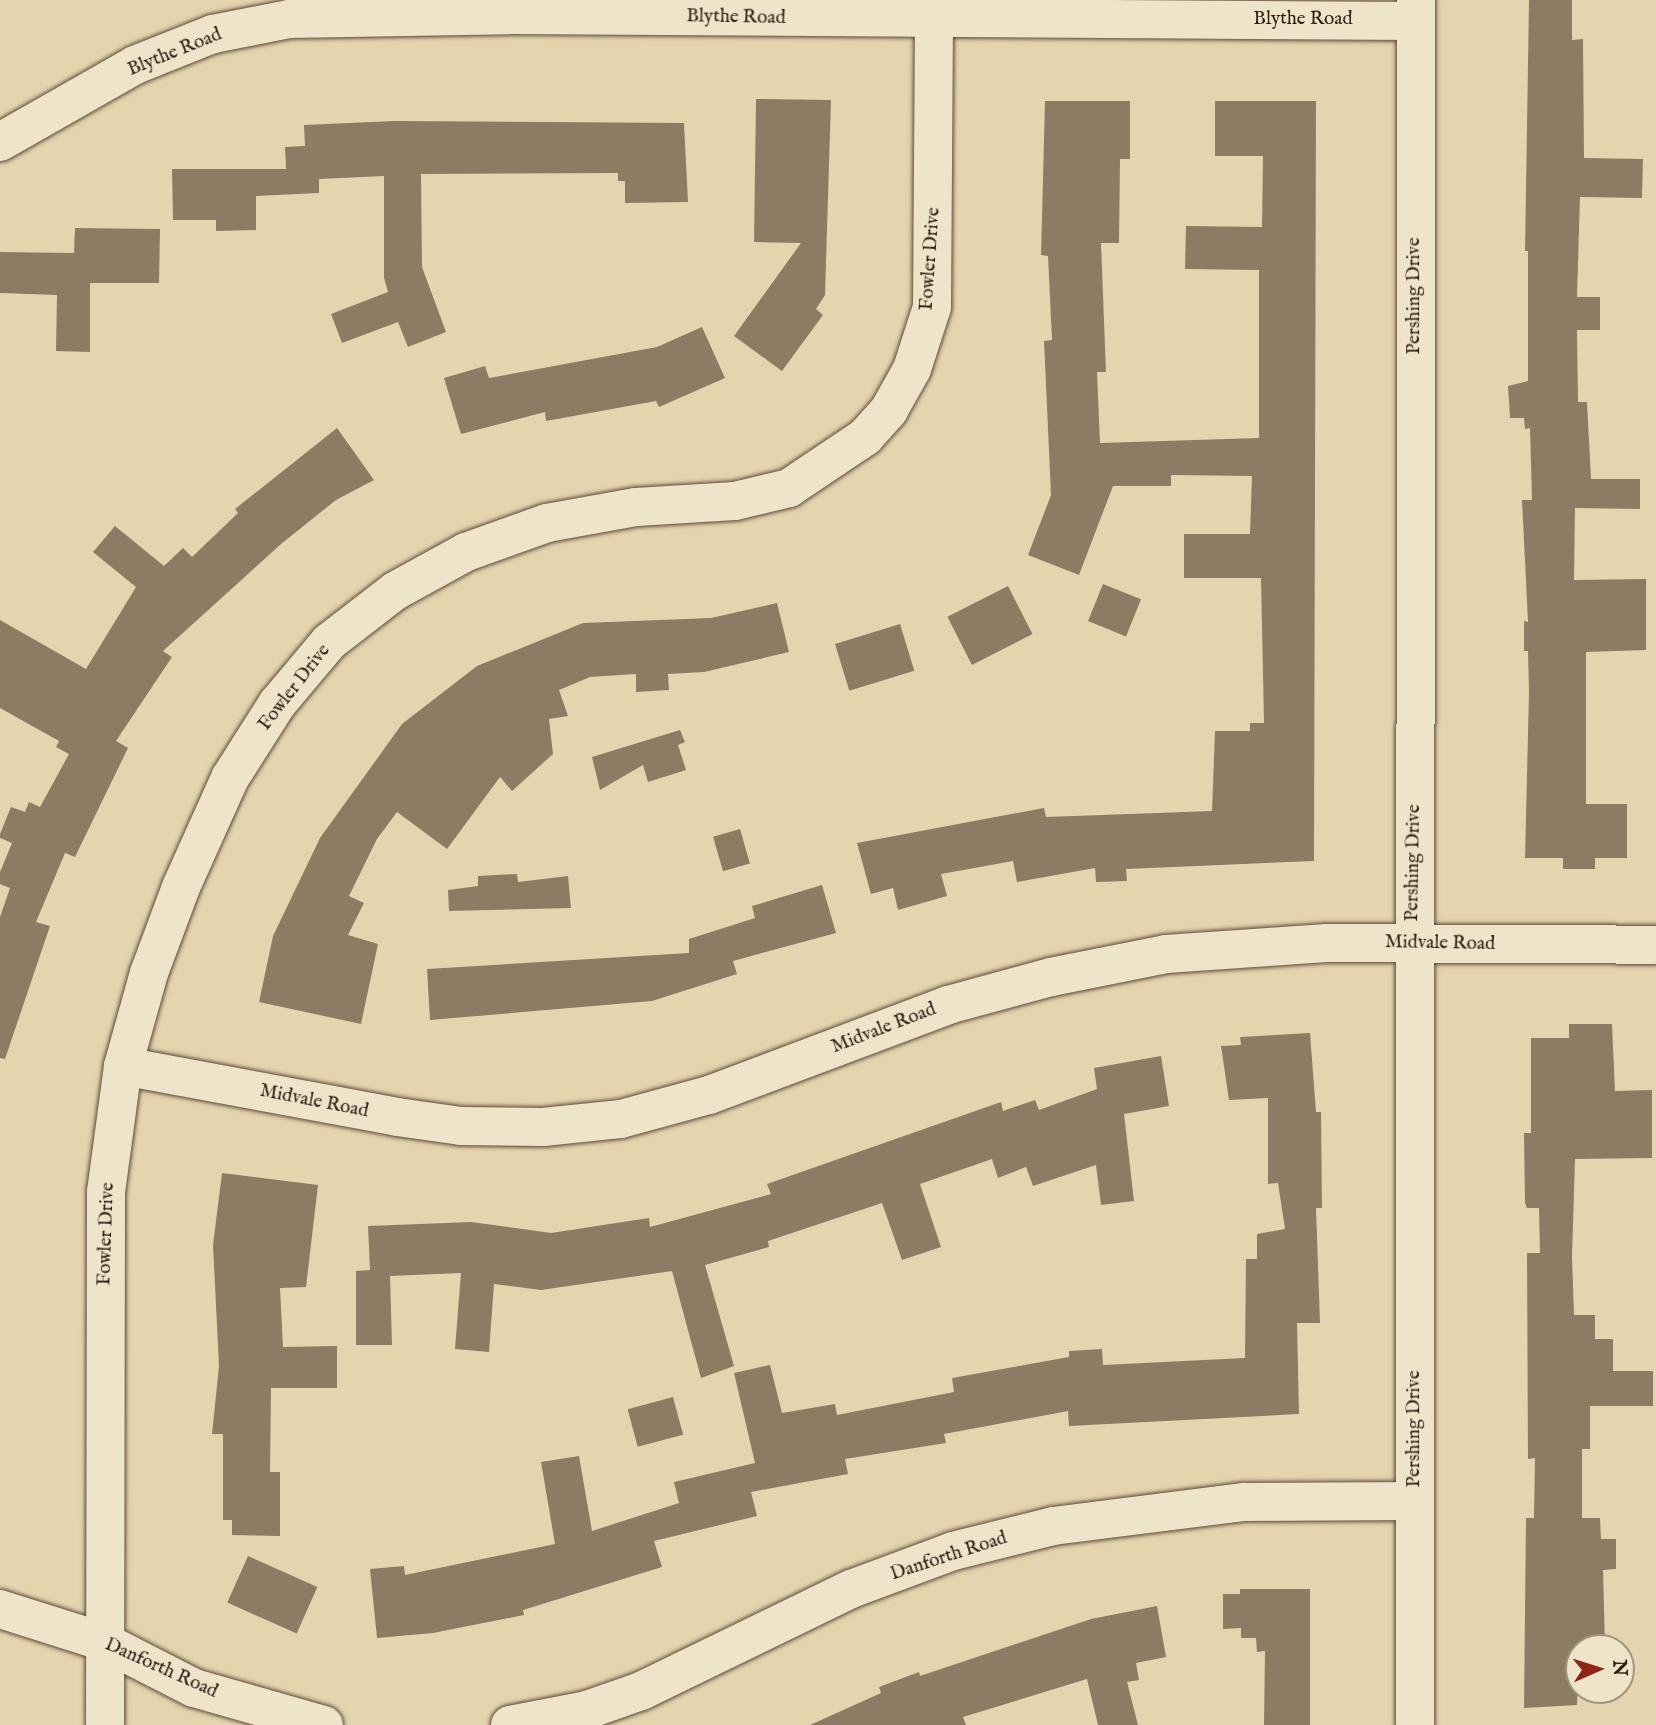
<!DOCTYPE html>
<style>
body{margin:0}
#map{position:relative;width:1656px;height:1725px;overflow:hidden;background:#e5d5ae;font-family:"IM FELL English",serif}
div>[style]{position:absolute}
.building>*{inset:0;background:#8d7c64;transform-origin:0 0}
.roads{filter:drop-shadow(0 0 2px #5c4a3a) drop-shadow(0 0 2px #5c4a3a)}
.minor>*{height:38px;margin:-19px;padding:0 19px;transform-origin:19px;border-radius:19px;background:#eee4ca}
span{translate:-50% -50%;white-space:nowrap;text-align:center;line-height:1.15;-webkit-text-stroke:5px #eee4ca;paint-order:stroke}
.street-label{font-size:19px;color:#2e1c14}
.north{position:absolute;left:1565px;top:1634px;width:70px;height:70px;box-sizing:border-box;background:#eee4ca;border:2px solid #a19481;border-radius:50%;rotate:87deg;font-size:19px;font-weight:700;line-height:28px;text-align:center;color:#2e1c14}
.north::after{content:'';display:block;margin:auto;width:24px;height:32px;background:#8f2418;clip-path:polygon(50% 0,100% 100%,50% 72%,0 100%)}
</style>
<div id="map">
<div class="building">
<i style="clip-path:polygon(1529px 0,1572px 0,1572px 40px,1583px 39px,1584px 158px,1643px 159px,1642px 198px,1580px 197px,1577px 297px,1600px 297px,1600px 330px,1577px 330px,1578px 402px,1587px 402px,1591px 479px,1640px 479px,1640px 509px,1575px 508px,1574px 580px,1646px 579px,1646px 650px,1586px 652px,1586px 804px,1627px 804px,1627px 858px,1595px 858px,1595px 869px,1563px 869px,1563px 858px,1525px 858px,1529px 692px,1528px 651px,1524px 651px,1524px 621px,1528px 622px,1522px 500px,1532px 500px,1530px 428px,1525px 429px,1524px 418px,1510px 418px,1508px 386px,1528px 381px,1528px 251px,1525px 251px)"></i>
<i style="clip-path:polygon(756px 99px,831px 100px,825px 295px,816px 309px,823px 315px,782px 371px,734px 336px,801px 243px,754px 242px)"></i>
<i style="clip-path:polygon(1045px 101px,1130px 101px,1130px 159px,1120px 159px,1119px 243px,1101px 243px,1106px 372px,1097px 372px,1100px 443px,1259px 438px,1259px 270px,1185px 269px,1186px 226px,1262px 227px,1263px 156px,1215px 156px,1215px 101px,1316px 101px,1314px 861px,1126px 869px,1127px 881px,1096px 882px,1095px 868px,1017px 882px,1013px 861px,941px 874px,947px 896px,898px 910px,893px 888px,871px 894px,857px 843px,1044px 808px,1046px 817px,1212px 811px,1215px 731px,1250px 731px,1250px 723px,1264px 723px,1261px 578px,1184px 578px,1184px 534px,1250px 534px,1252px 476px,1171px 475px,1171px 486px,1113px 486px,1079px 575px,1028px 555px,1051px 495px,1044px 341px,1052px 340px,1048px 256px,1041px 255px)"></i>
<i style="clip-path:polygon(394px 121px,684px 123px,688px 202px,625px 203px,625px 181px,618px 181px,618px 173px,421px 174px,422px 267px,446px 332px,408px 347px,398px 322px,342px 343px,331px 314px,388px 292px,384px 278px,384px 176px,319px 179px,319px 193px,256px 196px,256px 230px,216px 231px,216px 220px,173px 220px,172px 169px,286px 169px,285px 147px,305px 146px,304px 125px)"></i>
<i style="clip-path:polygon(75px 228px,160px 229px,159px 283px,90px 283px,90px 352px,56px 351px,57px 295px,0 293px,0 252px,74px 253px)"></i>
<i style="clip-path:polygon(702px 327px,725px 378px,659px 407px,656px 401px,546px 421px,545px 412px,461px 434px,444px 378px,485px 366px,489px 378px,657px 347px)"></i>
<i style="clip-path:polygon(337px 428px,374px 480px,336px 500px,281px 544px,163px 651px,172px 657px,116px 741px,128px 748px,75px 857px,65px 853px,36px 922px,50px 926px,5px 1059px,0 1058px,0 917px,10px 888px,0 884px,0 872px,12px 843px,0 838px,0 834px,11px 807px,25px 812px,29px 802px,40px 807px,69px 754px,56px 747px,59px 741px,0 708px,0 620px,86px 669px,136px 587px,93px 552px,115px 526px,164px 566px,183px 548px,192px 557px,238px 513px,235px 509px)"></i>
<i style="left:1103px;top:584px;width:41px;height:40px;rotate:22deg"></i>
<i style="left:1008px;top:586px;width:54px;height:68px;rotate:63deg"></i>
<i style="clip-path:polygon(777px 603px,789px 652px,704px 672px,668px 674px,669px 690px,636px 692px,636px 674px,590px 677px,559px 690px,568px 716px,549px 719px,553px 754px,512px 791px,500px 777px,447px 849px,397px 812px,377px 839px,349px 896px,364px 903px,348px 935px,378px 944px,361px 1024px,259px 1002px,273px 936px,320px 838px,402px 724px,477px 666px,583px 623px,711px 618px)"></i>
<i style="left:900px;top:624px;width:49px;height:68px;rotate:73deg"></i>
<i style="clip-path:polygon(680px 730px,685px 742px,678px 745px,686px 770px,648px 782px,643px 765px,600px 790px,592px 757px)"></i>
<i style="left:740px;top:829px;width:36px;height:28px;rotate:74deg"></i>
<i style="clip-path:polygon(517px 874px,518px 882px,568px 876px,571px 908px,449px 911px,448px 890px,478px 886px,478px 876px)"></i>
<i style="clip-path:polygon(822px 885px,836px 933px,733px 961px,737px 974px,652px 1001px,430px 1020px,427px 969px,689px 953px,689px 939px,755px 918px,752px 906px)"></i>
<i style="clip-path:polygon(1569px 1024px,1612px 1024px,1615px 1091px,1652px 1090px,1652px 1158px,1575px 1159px,1572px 1257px,1574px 1315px,1595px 1315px,1595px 1339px,1613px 1339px,1613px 1371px,1653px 1371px,1653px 1406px,1590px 1406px,1590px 1449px,1582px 1449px,1582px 1518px,1600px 1518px,1601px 1539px,1616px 1539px,1616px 1569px,1603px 1570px,1605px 1648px,1579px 1648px,1577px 1705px,1524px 1708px,1526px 1518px,1534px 1518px,1535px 1458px,1528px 1459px,1527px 1253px,1540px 1253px,1539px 1208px,1527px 1208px,1525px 1203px,1524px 1133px,1531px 1133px,1531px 1038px,1569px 1038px)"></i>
<i style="clip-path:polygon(1310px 1033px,1316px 1112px,1321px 1112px,1322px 1208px,1316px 1208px,1320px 1323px,1297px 1323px,1299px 1414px,1069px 1426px,1068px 1411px,944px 1434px,946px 1443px,845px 1459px,848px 1474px,751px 1492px,757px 1516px,654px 1541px,662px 1567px,523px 1610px,524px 1615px,433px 1633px,377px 1638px,370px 1569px,404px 1566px,405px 1575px,555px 1544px,541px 1462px,579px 1456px,592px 1531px,679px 1503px,674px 1482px,755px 1463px,734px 1373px,770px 1365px,782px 1413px,835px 1404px,837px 1415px,954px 1392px,952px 1378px,1069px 1357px,1069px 1351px,1102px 1349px,1103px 1365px,1245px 1358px,1246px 1259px,1257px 1259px,1257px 1234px,1285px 1229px,1278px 1183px,1268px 1184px,1268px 1098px,1229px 1100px,1221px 1046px,1241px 1045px,1240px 1037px)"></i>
<i style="clip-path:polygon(1161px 1056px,1169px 1106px,1124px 1114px,1134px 1201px,1101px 1205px,1096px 1165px,1033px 1186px,1026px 1167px,998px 1178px,992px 1159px,920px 1184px,941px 1247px,902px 1260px,882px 1203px,768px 1241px,769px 1247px,705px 1265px,734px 1366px,701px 1378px,672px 1271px,541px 1290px,494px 1284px,489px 1352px,455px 1349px,461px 1273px,390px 1276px,392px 1345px,356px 1345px,356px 1271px,370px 1270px,368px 1226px,471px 1222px,551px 1233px,649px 1218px,650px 1227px,771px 1194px,767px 1184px,1001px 1102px,1003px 1111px,1035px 1100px,1039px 1110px,1097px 1089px,1094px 1068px)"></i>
<i style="clip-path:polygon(222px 1173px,318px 1185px,306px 1287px,280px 1288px,283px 1347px,337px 1346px,337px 1388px,271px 1388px,270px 1472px,280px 1472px,280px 1536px,232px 1535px,232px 1520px,223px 1520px,223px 1434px,212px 1434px,219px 1366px,213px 1245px)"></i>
<i style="left:673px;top:1397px;width:39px;height:47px;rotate:75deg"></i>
<i style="left:248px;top:1556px;width:76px;height:51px;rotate:24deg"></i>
<i style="clip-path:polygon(1240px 1589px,1310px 1589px,1310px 1725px,1264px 1725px,1265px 1651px,1257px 1652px,1256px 1638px,1241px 1638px,1241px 1628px,1223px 1629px,1223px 1594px,1240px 1594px)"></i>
<i style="clip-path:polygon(1157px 1606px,1166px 1657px,1136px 1663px,1139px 1680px,1127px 1682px,1138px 1725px,1098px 1725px,1087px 1679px,963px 1717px,966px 1725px,810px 1725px,881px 1693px,879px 1687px,919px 1672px,920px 1676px,1091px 1619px)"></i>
</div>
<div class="roads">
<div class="minor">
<i style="left:0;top:142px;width:155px;rotate:-29.7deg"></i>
<i style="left:135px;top:65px;width:84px;rotate:-21.7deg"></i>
<i style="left:213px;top:34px;width:77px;rotate:-11.2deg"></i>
<i style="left:289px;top:19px;width:220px;rotate:-1deg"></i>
<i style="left:509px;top:15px;width:907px;rotate:0.38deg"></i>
<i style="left:123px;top:1066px;width:279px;rotate:10.5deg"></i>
<i style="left:397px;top:1117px;width:65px;rotate:8deg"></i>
<i style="left:461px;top:1126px;width:82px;rotate:0.7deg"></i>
<i style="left:543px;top:1127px;width:78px;rotate:-5.9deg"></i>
<i style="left:621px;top:1119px;width:91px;rotate:-15.3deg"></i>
<i style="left:709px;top:1095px;width:255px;rotate:-20.6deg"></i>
<i style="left:948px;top:1005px;width:107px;rotate:-15.2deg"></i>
<i style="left:1051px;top:977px;width:117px;rotate:-11.3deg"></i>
<i style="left:1166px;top:954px;width:161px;rotate:-3.9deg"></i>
<i style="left:1327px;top:943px;width:328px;rotate:0.3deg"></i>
<i style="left:0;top:1609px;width:109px;rotate:17.6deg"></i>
<i style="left:104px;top:1642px;width:101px;rotate:27.1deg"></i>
<i style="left:194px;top:1688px;width:135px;rotate:15.9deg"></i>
<i style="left:105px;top:1725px;width:533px;rotate:-89.89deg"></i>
<i style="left:106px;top:1192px;width:127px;rotate:-82.3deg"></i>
<i style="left:123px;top:1066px;width:97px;rotate:-74.4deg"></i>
<i style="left:149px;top:973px;width:92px;rotate:-69.6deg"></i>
<i style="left:181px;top:887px;width:120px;rotate:-65.8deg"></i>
<i style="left:230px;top:778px;width:88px;rotate:-57.6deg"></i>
<i style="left:277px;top:704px;width:81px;rotate:-50deg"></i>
<i style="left:329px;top:642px;width:83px;rotate:-37.7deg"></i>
<i style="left:395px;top:591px;width:81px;rotate:-28.8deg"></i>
<i style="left:466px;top:552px;width:86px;rotate:-19.7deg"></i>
<i style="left:547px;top:523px;width:90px;rotate:-10.2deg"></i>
<i style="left:636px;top:507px;width:99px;rotate:-3.5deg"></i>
<i style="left:735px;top:501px;width:56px;rotate:-13.5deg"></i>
<i style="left:789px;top:488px;width:92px;rotate:-33.9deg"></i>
<i style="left:865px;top:437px;width:36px;rotate:-48deg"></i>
<i style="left:889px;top:410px;width:47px;rotate:-60.7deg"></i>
<i style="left:912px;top:369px;width:65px;rotate:-72.1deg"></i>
<i style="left:932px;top:307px;width:287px;rotate:-89.6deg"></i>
<i style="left:510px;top:1725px;width:78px;rotate:-11deg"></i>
<i style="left:587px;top:1710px;width:57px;rotate:-19.4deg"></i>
<i style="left:641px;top:1691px;width:233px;rotate:-25.9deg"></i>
<i style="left:851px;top:1589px;width:109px;rotate:-20.4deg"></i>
<i style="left:953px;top:1551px;width:103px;rotate:-14deg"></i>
<i style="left:1053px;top:1526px;width:193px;rotate:-7.2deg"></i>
<i style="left:1244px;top:1502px;width:171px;rotate:-0.3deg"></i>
<i style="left:1415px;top:1725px;width:1725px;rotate:-89.97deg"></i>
</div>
</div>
<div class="street-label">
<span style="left:736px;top:18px;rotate:1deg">Blythe Road</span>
<span style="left:1303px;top:20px">Blythe Road</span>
<span style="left:175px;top:53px;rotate:-22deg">Blythe Road</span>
<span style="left:931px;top:259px;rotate:-86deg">Fowler Drive</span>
<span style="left:1415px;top:296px;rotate:-90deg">Pershing Drive</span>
<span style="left:295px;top:688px;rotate:-52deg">Fowler Drive</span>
<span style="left:1414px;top:863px;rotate:-89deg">Pershing Drive</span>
<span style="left:1440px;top:944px;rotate:1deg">Midvale Road</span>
<span style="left:884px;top:1029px;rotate:-21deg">Midvale Road</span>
<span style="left:314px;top:1102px;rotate:11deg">Midvale Road</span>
<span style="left:107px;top:1234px;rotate:-88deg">Fowler Drive</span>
<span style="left:1415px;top:1429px;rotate:-90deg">Pershing Drive</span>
<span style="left:949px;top:1557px;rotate:-18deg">Danforth Road</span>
<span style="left:161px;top:1669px;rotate:24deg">Danforth Road</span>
</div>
<div class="north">N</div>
</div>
